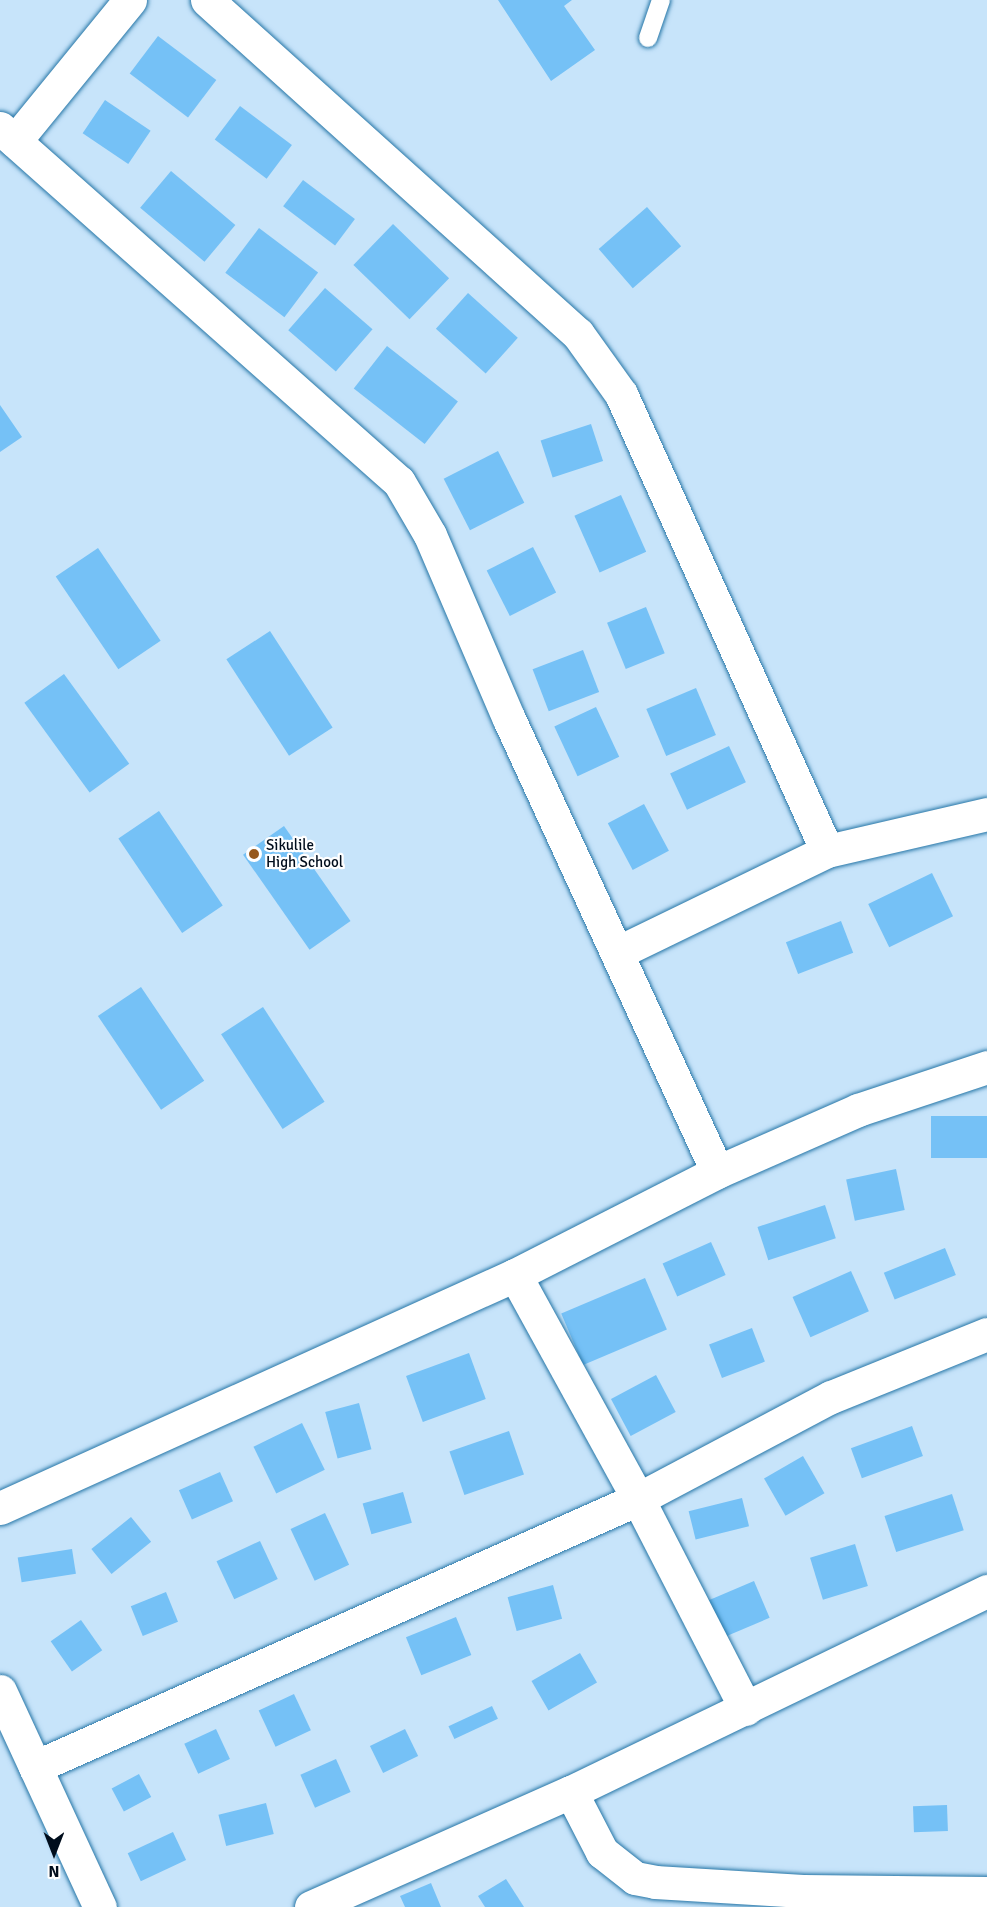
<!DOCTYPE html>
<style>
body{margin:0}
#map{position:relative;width:987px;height:1907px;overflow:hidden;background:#c7e4fa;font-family:Signika,sans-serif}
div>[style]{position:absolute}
.building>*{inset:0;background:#75c1f6;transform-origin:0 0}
.roads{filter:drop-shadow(0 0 2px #2676a7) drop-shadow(0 0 2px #2676a7)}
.lane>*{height:18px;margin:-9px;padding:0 9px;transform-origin:9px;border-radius:9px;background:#fff}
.street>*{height:33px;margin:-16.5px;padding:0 16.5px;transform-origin:16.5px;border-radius:16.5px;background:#fff}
.dots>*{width:16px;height:16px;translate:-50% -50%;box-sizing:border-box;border:3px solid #fff;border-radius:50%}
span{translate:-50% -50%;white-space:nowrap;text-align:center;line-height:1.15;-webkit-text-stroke:4.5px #fff;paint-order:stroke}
.poi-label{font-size:15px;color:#000d1c}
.left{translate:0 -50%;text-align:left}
.north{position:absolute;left:24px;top:1823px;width:60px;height:60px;-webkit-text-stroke:4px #fff;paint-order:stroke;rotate:180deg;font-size:16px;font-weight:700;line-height:24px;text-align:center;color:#000d1c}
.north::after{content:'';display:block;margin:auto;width:21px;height:27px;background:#000d1c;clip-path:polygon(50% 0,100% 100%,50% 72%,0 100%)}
</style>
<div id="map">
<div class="building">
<i style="clip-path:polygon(498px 0,572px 0,564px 6px,595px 50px,551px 81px)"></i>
<i style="left:158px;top:36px;width:73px;height:47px;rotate:37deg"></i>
<i style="left:105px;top:100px;width:55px;height:40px;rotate:34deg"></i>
<i style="left:240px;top:106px;width:65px;height:42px;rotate:37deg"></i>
<i style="left:171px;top:171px;width:84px;height:48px;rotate:40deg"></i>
<i style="left:303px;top:180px;width:65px;height:33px;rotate:37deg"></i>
<i style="left:647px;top:207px;width:52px;height:64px;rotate:49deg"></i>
<i style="left:393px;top:224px;width:78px;height:57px;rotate:44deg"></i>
<i style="left:259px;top:228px;width:74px;height:56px;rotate:37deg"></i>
<i style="left:325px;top:288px;width:63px;height:56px;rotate:41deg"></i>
<i style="left:468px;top:293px;width:67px;height:48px;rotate:42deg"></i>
<i style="left:387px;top:346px;width:90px;height:54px;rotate:38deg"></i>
<i style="clip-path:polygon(0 405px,22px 437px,0 452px)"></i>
<i style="left:591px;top:424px;width:39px;height:53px;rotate:72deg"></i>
<i style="left:498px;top:451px;width:58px;height:61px;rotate:63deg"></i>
<i style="left:621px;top:495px;width:62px;height:51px;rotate:66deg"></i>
<i style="left:533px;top:547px;width:51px;height:52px;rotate:63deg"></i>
<i style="left:98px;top:548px;width:112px;height:51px;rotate:56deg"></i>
<i style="left:646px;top:607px;width:50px;height:42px;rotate:68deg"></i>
<i style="left:270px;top:631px;width:115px;height:52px;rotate:57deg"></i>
<i style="left:583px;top:650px;width:45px;height:54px;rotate:69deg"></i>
<i style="left:64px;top:674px;width:111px;height:49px;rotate:54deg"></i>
<i style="left:696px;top:688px;width:51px;height:54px;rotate:67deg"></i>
<i style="left:596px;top:707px;width:55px;height:46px;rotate:65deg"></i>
<i style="left:729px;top:746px;width:40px;height:65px;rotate:65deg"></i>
<i style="left:644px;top:804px;width:53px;height:41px;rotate:62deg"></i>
<i style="left:159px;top:811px;width:114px;height:49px;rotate:56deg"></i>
<i style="left:284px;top:826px;width:116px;height:50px;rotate:55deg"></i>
<i style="left:932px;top:873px;width:48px;height:71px;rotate:64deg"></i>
<i style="left:841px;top:921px;width:34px;height:59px;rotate:69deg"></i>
<i style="left:141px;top:987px;width:113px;height:52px;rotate:56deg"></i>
<i style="left:263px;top:1007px;width:113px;height:50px;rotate:57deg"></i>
<i style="left:987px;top:1116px;width:42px;height:56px;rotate:90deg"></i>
<i style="left:896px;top:1169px;width:42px;height:51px;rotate:78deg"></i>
<i style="left:825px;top:1205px;width:35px;height:71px;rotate:72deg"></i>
<i style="left:711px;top:1242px;width:36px;height:53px;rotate:66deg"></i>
<i style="left:945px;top:1248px;width:29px;height:66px;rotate:68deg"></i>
<i style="left:851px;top:1271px;width:44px;height:64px;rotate:66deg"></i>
<i style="left:645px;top:1278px;width:56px;height:91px;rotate:67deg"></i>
<i style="left:752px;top:1328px;width:36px;height:46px;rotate:69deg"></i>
<i style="left:469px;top:1353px;width:49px;height:67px;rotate:70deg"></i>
<i style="left:656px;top:1375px;width:42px;height:51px;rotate:62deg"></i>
<i style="left:359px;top:1403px;width:48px;height:35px;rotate:75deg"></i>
<i style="left:302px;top:1423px;width:52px;height:54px;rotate:64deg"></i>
<i style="left:912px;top:1426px;width:32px;height:65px;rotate:70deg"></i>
<i style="left:509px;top:1431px;width:46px;height:63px;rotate:71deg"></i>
<i style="left:803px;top:1456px;width:43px;height:45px;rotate:60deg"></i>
<i style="left:220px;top:1472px;width:32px;height:45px;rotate:66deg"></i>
<i style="left:403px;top:1492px;width:32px;height:42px;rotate:74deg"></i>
<i style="left:952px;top:1494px;width:38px;height:71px;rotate:72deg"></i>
<i style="left:742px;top:1498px;width:29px;height:55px;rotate:76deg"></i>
<i style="left:325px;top:1513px;width:57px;height:38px;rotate:65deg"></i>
<i style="left:131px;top:1517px;width:32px;height:51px;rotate:51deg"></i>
<i style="left:260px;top:1541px;width:42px;height:48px;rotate:65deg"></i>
<i style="left:855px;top:1544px;width:44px;height:47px;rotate:73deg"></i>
<i style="left:72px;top:1549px;width:25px;height:55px;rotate:81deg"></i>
<i style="left:754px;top:1581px;width:40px;height:51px;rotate:67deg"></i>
<i style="left:553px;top:1585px;width:35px;height:47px;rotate:75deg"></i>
<i style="left:166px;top:1592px;width:32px;height:38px;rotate:68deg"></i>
<i style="left:456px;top:1617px;width:41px;height:54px;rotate:68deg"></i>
<i style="left:81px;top:1620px;width:37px;height:37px;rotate:55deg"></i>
<i style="left:580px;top:1653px;width:34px;height:56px;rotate:60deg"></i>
<i style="left:294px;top:1694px;width:40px;height:39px;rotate:65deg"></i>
<i style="left:492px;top:1706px;width:14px;height:48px;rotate:65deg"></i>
<i style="left:216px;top:1729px;width:33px;height:35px;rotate:65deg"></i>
<i style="left:405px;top:1729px;width:30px;height:39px;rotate:64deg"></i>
<i style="left:336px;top:1759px;width:36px;height:39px;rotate:66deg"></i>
<i style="left:139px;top:1774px;width:26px;height:31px;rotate:62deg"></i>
<i style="left:266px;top:1803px;width:32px;height:49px;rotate:76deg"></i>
<i style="left:947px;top:1805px;width:26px;height:34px;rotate:88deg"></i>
<i style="left:173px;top:1832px;width:31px;height:50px;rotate:65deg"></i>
<i style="clip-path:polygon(506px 1879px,524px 1907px,485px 1907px,478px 1896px)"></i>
<i style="clip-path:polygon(431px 1883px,441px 1907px,405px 1907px,400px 1896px)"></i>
</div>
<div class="roads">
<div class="lane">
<i style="left:648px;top:38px;width:40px;rotate:-71.1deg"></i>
</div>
<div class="street">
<i style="left:207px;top:0;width:499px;rotate:42deg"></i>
<i style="left:578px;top:334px;width:74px;rotate:54.4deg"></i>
<i style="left:621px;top:394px;width:501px;rotate:65.74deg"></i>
<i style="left:0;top:128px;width:533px;rotate:41.58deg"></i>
<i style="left:399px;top:482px;width:61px;rotate:59.7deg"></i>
<i style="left:430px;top:535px;width:200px;rotate:66.8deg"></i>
<i style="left:509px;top:719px;width:498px;rotate:65.3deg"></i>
<i style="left:15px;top:141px;width:182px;rotate:-50.8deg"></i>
<i style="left:619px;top:952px;width:231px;rotate:-25.9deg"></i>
<i style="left:827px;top:851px;width:164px;rotate:-13deg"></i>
<i style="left:515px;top:1275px;width:256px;rotate:61.2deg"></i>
<i style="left:638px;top:1499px;width:236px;rotate:62.8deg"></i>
<i style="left:0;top:1508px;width:565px;rotate:-24.34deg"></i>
<i style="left:515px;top:1275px;width:227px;rotate:-27deg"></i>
<i style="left:717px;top:1172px;width:154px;rotate:-23.7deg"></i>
<i style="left:858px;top:1110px;width:136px;rotate:-18.4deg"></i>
<i style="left:0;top:1691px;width:238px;rotate:65.2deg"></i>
<i style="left:35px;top:1767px;width:660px;rotate:-23.96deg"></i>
<i style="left:638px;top:1499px;width:218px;rotate:-27.9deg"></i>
<i style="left:831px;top:1397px;width:168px;rotate:-22deg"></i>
<i style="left:571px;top:1792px;width:68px;rotate:62.7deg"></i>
<i style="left:602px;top:1852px;width:42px;rotate:38.2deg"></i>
<i style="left:635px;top:1878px;width:20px;rotate:11deg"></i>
<i style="left:655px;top:1882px;width:148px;rotate:3.5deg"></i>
<i style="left:803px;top:1891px;width:184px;rotate:0.6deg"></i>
<i style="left:311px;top:1907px;width:284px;rotate:-23.9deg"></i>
<i style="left:571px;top:1792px;width:462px;rotate:-25.8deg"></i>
</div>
</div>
<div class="dots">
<i style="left:254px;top:854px;background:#96581c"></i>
</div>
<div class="poi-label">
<span class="left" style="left:266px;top:854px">Sikulile<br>High School</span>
</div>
<div class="north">N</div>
</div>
